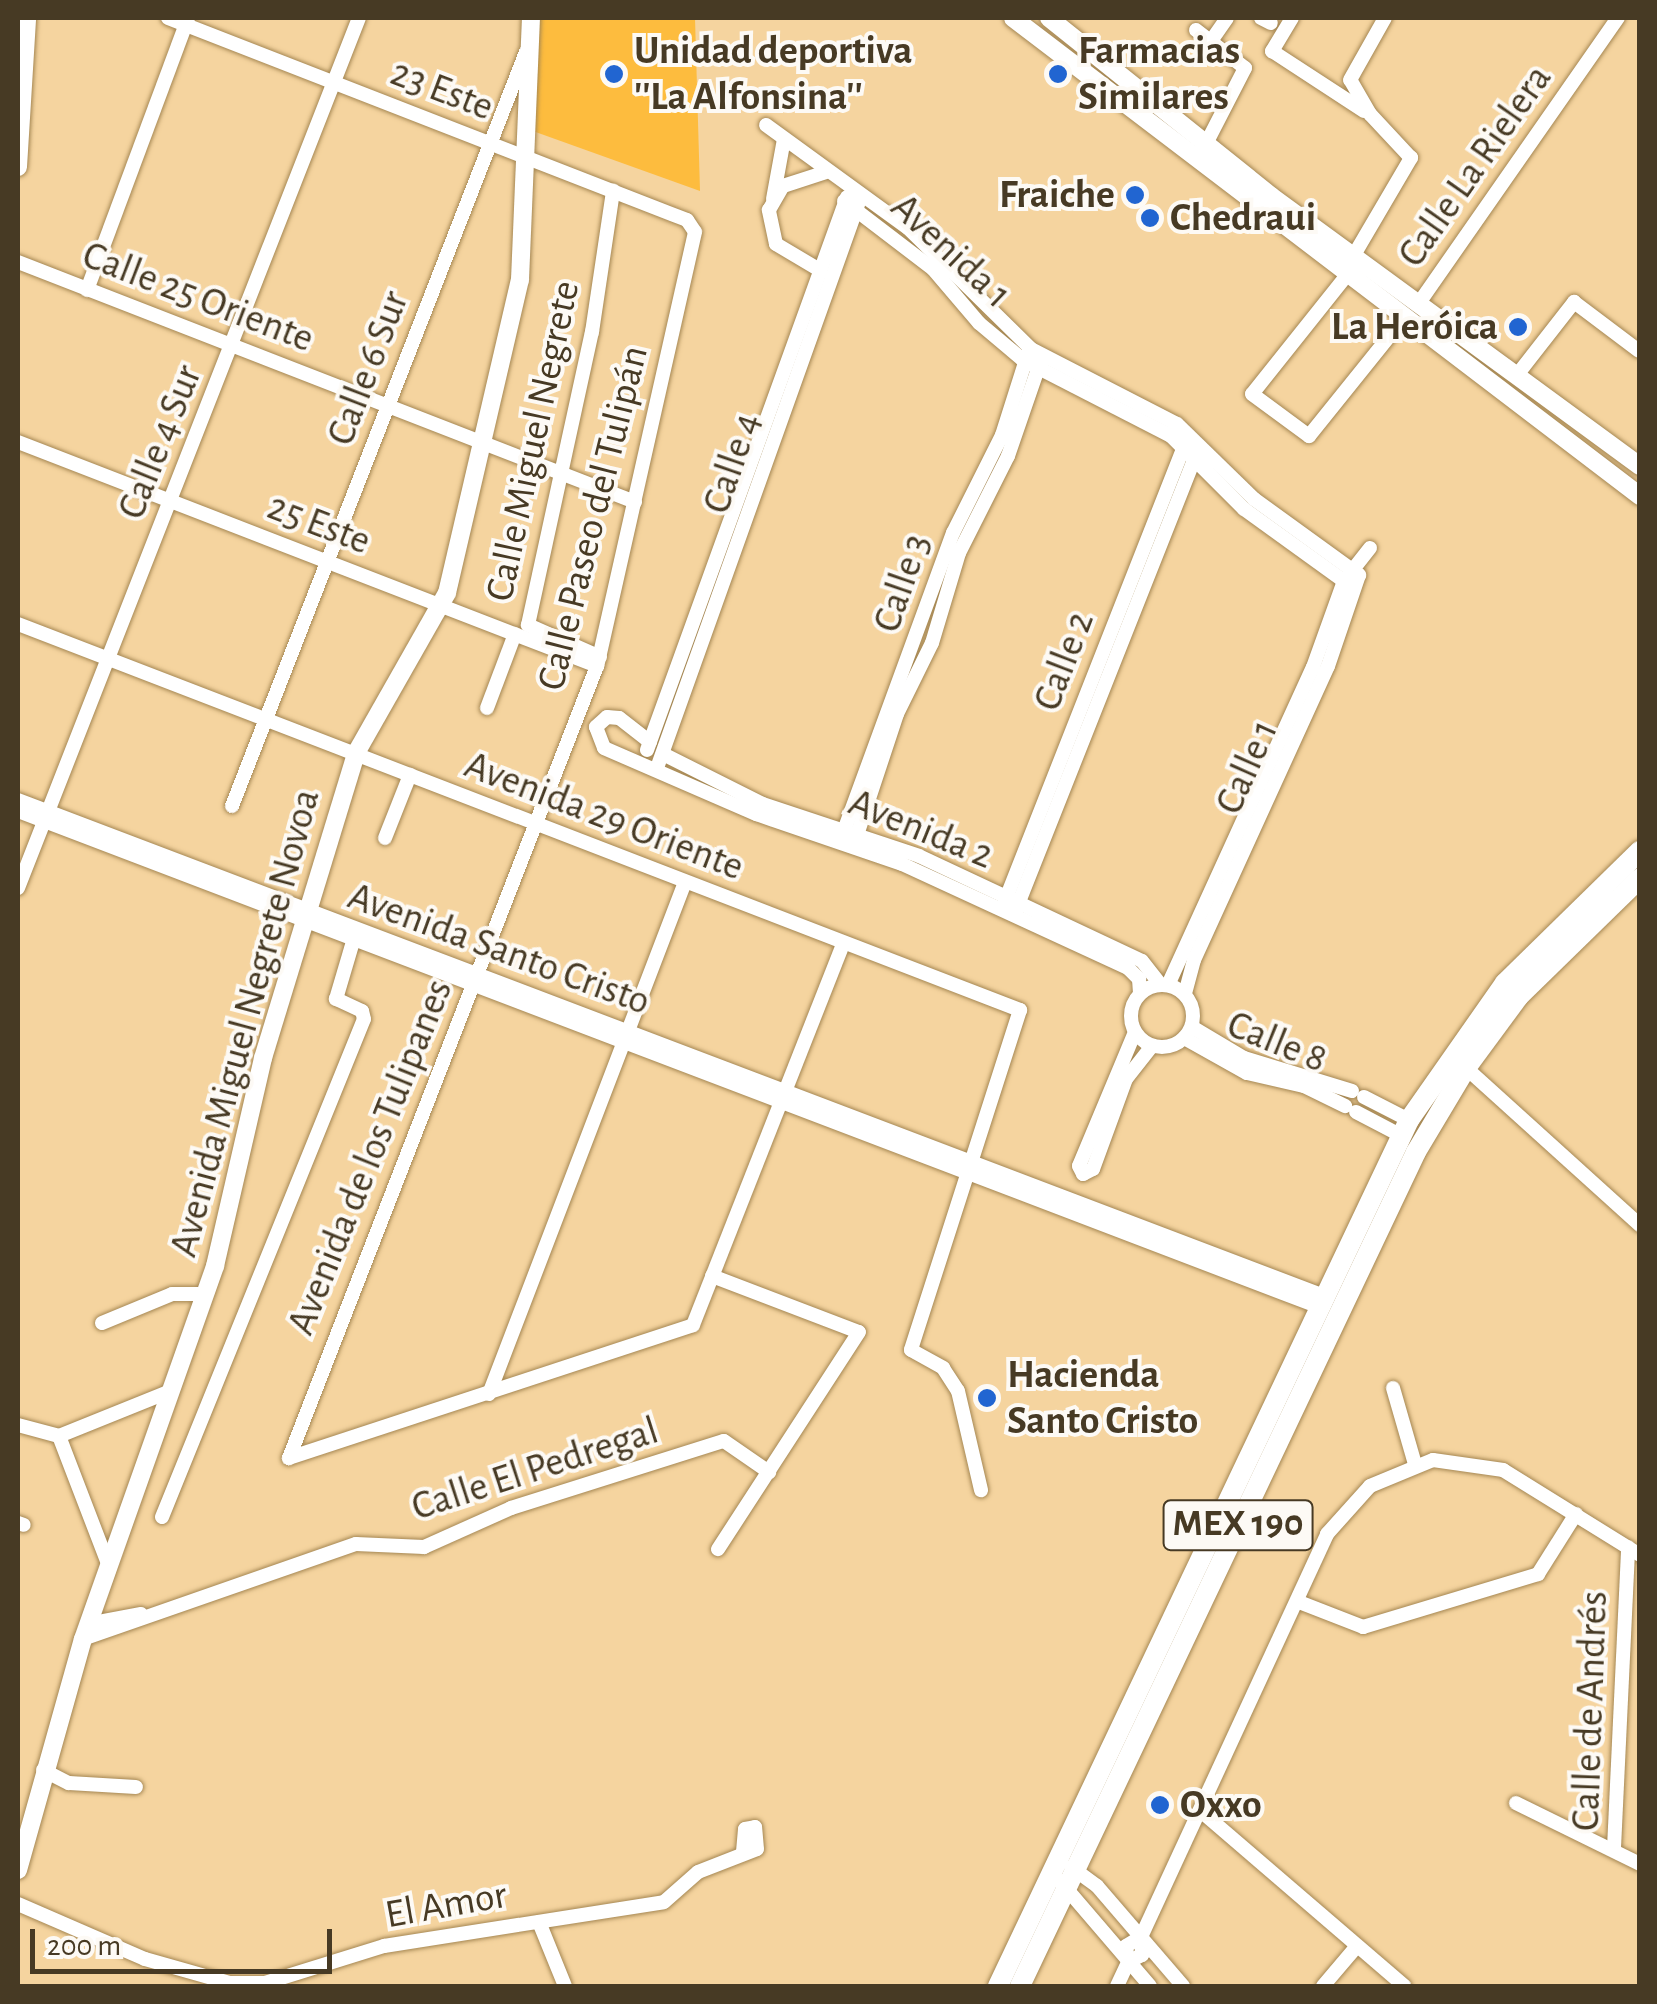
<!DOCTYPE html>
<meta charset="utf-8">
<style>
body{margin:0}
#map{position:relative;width:1657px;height:2004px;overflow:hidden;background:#f5d49f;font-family:"Alegreya Sans",sans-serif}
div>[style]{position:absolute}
.green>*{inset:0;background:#fdbc3e}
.roads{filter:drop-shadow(0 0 2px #a58753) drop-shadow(0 0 2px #a58753)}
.minor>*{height:14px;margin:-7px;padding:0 7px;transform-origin:7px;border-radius:7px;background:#fff}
.minor>.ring{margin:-7px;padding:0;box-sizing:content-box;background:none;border:14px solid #fff;border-radius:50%}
.major>*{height:18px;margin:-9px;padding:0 9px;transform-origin:9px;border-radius:9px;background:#fff}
.highway>*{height:20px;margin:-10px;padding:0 10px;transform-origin:10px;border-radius:10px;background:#fff}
.dots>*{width:28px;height:28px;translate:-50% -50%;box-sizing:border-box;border:5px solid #fdfaf5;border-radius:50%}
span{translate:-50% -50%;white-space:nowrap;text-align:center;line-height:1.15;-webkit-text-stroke:8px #fdfaf5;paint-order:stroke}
.shield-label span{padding:2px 8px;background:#fdfaf5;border:2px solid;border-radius:8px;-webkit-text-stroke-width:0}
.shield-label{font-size:38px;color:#473a24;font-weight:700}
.poi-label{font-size:40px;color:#473a24;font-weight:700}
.left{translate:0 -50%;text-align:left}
.right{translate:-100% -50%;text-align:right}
.street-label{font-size:40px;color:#473a24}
.frame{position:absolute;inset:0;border:20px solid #473a24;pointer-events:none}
.scale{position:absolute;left:30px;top:1929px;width:302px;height:45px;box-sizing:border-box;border:5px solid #473a24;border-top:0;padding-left:12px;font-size:30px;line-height:35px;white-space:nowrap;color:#473a24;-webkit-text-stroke:8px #fdfaf5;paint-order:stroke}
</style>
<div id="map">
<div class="green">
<i style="clip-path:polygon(532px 18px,695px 18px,700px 191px,530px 130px)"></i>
</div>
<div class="roads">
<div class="minor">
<i style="left:168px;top:18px;width:557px;rotate:21.27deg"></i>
<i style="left:687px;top:220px;width:14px;rotate:56deg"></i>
<i style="left:695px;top:232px;width:445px;rotate:102.7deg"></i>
<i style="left:597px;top:666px;width:850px;rotate:111.25deg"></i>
<i style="left:289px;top:1458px;width:425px;rotate:-18.2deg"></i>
<i style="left:693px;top:1325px;width:409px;rotate:-68.5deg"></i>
<i style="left:1261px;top:18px;width:11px;rotate:27deg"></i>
<i style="left:1292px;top:18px;width:39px;rotate:121deg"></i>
<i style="left:1272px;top:51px;width:110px;rotate:33.1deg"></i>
<i style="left:1196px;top:30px;width:62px;rotate:37.8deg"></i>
<i style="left:1245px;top:68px;width:85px;rotate:117.2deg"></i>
<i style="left:1211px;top:41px;width:28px;rotate:-55deg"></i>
<i style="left:766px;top:125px;width:175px;rotate:36deg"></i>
<i style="left:908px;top:228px;width:173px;rotate:44.5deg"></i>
<i style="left:1031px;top:349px;width:164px;rotate:27.2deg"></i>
<i style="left:1177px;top:424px;width:107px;rotate:44.2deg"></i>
<i style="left:1254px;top:499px;width:130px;rotate:35.9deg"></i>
<i style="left:1359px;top:575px;width:96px;rotate:108.8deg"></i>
<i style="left:1328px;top:666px;width:323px;rotate:114.5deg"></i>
<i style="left:1194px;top:960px;width:35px;rotate:105deg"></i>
<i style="left:773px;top:199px;width:61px;rotate:-79.6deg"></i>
<i style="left:844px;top:201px;width:112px;rotate:37.4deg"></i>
<i style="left:933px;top:269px;width:71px;rotate:49.6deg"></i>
<i style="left:979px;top:323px;width:57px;rotate:40.1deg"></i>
<i style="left:1023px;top:360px;width:166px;rotate:27.2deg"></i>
<i style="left:1171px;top:436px;width:103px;rotate:45deg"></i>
<i style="left:1244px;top:509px;width:123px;rotate:35.8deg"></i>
<i style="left:1354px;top:255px;width:113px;rotate:-59.6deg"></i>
<i style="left:1411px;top:158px;width:60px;rotate:-133deg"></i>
<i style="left:1370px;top:114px;width:39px;rotate:-120deg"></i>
<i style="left:1350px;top:80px;width:71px;rotate:-60.6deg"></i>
<i style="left:18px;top:262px;width:662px;rotate:21.25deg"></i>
<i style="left:818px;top:269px;width:49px;rotate:-149.2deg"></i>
<i style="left:776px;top:244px;width:35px;rotate:-102deg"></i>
<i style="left:769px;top:210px;width:28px;rotate:-60deg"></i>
<i style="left:783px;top:186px;width:45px;rotate:-18deg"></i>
<i style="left:1347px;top:275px;width:152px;rotate:128.6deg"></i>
<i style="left:1252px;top:394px;width:71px;rotate:36.4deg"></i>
<i style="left:1309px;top:436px;width:151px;rotate:-51.2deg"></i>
<i style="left:87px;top:290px;width:289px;rotate:-69.6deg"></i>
<i style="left:1419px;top:303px;width:348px;rotate:-55.1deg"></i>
<i style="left:1517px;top:375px;width:93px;rotate:-52deg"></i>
<i style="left:1574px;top:302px;width:81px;rotate:37deg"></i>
<i style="left:18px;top:442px;width:621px;rotate:21.15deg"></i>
<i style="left:18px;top:624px;width:1074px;rotate:21.07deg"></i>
<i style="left:1020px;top:1010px;width:357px;rotate:107.8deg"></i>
<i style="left:911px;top:1350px;width:37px;rotate:29deg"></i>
<i style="left:943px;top:1368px;width:27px;rotate:57deg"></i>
<i style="left:958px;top:1391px;width:102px;rotate:76.9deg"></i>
<i style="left:600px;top:657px;width:79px;rotate:-156deg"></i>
<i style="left:528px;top:625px;width:300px;rotate:-77.7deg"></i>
<i style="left:592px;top:332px;width:143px;rotate:-81.5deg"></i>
<i style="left:487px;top:708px;width:79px;rotate:-69.3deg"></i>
<i style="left:650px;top:742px;width:39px;rotate:-142deg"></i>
<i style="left:619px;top:718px;width:12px;rotate:-175deg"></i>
<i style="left:607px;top:717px;width:15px;rotate:138deg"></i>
<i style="left:596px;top:727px;width:22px;rotate:69deg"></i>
<i style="left:604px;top:748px;width:166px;rotate:23.5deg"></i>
<i style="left:756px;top:814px;width:154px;rotate:18.9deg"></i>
<i style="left:902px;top:864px;width:249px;rotate:24.7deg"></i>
<i style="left:1128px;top:968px;width:16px;rotate:45deg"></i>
<i style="left:1139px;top:979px;width:14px;rotate:86deg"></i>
<i style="left:647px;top:750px;width:588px;rotate:-70.12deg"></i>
<i style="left:663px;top:754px;width:112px;rotate:26.6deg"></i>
<i style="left:763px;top:804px;width:164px;rotate:18.4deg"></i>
<i style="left:919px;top:856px;width:246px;rotate:25.2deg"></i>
<i style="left:1142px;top:961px;width:29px;rotate:52deg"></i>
<i style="left:657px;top:768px;width:604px;rotate:-70.37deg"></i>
<i style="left:18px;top:800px;width:1400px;rotate:20.79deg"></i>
<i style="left:232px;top:806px;width:809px;rotate:-68.7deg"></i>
<i style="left:18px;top:811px;width:1396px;rotate:20.86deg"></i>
<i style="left:842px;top:836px;width:323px;rotate:-69.9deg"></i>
<i style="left:953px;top:533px;width:110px;rotate:-63.4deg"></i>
<i style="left:1002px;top:435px;width:86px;rotate:-72.4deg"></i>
<i style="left:385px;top:838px;width:68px;rotate:-68.4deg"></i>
<i style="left:855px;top:841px;width:134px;rotate:-71.7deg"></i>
<i style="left:897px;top:714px;width:79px;rotate:-63.8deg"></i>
<i style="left:932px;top:643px;width:94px;rotate:-73.3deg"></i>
<i style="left:959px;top:553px;width:109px;rotate:-63.2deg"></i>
<i style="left:1008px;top:456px;width:102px;rotate:-71deg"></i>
<i style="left:18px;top:888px;width:934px;rotate:-68.6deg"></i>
<i style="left:1003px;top:906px;width:502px;rotate:-68.5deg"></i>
<i style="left:1015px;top:912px;width:497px;rotate:-68.4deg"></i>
<i class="ring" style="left:1131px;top:985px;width:48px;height:48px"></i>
<i style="left:1168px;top:985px;width:349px;rotate:-65.5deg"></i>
<i style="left:1313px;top:667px;width:91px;rotate:-70.2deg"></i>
<i style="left:1344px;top:581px;width:42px;rotate:-51.8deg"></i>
<i style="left:1192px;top:1027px;width:61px;rotate:30.8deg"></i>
<i style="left:1244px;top:1058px;width:113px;rotate:17deg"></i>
<i style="left:1135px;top:1032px;width:145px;rotate:112.7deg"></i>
<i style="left:1079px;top:1166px;width:9px;rotate:63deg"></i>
<i style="left:1083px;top:1174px;width:11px;rotate:-27deg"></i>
<i style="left:1093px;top:1169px;width:96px;rotate:-69.9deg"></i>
<i style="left:1126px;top:1079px;width:42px;rotate:-51.8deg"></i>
<i style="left:1184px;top:1038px;width:72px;rotate:29.1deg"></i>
<i style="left:1247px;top:1073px;width:58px;rotate:12.8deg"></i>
<i style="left:1304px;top:1086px;width:46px;rotate:26deg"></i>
<i style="left:1466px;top:1068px;width:234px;rotate:42.1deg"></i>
<i style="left:1364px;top:1097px;width:51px;rotate:27.1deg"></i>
<i style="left:1356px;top:1112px;width:52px;rotate:27.6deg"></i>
<i style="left:712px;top:1276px;width:157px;rotate:20.9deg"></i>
<i style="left:859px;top:1332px;width:259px;rotate:123deg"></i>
<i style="left:102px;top:1323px;width:76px;rotate:-22.5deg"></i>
<i style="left:172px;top:1294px;width:33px"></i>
<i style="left:1393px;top:1388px;width:79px;rotate:73.9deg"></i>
<i style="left:489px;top:1394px;width:548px;rotate:-69.05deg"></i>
<i style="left:18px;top:1425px;width:42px;rotate:15deg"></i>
<i style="left:59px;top:1436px;width:139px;rotate:69deg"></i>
<i style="left:59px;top:1436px;width:121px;rotate:-21.9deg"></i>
<i style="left:162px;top:1517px;width:537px;rotate:-67.92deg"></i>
<i style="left:364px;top:1019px;width:8px;rotate:-104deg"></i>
<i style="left:362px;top:1011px;width:29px;rotate:-155deg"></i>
<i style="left:336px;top:999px;width:67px;rotate:-73.5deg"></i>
<i style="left:18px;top:1523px;width:6px;rotate:18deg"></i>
<i style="left:1299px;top:1602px;width:69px;rotate:21.3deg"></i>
<i style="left:1363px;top:1627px;width:183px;rotate:-16.8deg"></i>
<i style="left:1538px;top:1574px;width:71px;rotate:-57.7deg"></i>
<i style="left:88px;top:1624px;width:54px;rotate:-10.7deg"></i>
<i style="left:83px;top:1639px;width:289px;rotate:-19.2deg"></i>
<i style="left:356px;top:1544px;width:68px;rotate:2.5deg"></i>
<i style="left:424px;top:1547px;width:95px;rotate:-24.1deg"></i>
<i style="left:511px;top:1508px;width:223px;rotate:-17.5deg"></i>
<i style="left:724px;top:1441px;width:55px;rotate:34.6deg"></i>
<i style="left:43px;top:1770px;width:29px;rotate:27deg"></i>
<i style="left:69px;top:1783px;width:67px;rotate:3.4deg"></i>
<i style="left:1516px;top:1803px;width:138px;rotate:26.2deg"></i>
<i style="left:1202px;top:1812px;width:267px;rotate:40.7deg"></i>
<i style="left:1614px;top:1848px;width:301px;rotate:-87.3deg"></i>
<i style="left:1071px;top:1867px;width:32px;rotate:36deg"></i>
<i style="left:1097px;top:1886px;width:132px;rotate:49.3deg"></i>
<i style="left:1060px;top:1881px;width:138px;rotate:49.4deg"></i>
<i style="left:18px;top:1904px;width:138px;rotate:23.4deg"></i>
<i style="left:145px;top:1959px;width:88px;rotate:15.8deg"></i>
<i style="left:230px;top:1983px;width:35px"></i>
<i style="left:265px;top:1983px;width:125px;rotate:-17.3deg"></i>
<i style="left:384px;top:1946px;width:283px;rotate:-8.9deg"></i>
<i style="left:664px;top:1902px;width:45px;rotate:-41.4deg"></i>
<i style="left:698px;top:1872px;width:63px;rotate:-21.3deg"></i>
<i style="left:757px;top:1849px;width:22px;rotate:-95deg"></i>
<i style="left:755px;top:1827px;width:10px;rotate:169deg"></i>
<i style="left:745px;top:1829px;width:25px;rotate:95deg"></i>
<i style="left:539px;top:1922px;width:69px;rotate:67.9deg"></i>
<i style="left:1128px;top:1962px;width:16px;rotate:-27deg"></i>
<i style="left:1142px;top:1955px;width:18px;rotate:-93deg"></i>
<i style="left:1141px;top:1937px;width:444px;rotate:-65.2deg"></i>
<i style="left:1327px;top:1534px;width:64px;rotate:-48.1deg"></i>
<i style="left:1370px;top:1486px;width:68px;rotate:-22.4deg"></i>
<i style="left:1433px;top:1460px;width:71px;rotate:8.1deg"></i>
<i style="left:1503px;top:1470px;width:161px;rotate:31.8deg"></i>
<i style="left:1117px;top:1986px;width:26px;rotate:-65deg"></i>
<i style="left:1128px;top:1962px;width:16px;rotate:-97deg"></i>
<i style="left:1126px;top:1946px;width:17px;rotate:-31deg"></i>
<i style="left:1323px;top:1986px;width:52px;rotate:-49.6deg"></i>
</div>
<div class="major">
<i style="left:1013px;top:18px;width:788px;rotate:37.32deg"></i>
<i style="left:1049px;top:18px;width:285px;rotate:38.7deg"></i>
<i style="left:1271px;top:196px;width:457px;rotate:36.2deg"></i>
<i style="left:18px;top:167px;width:149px;rotate:-86.5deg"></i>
<i style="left:18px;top:1870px;width:240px;rotate:-74.3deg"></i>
<i style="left:83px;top:1639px;width:396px;rotate:-70.5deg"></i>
<i style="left:215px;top:1266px;width:213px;rotate:-77deg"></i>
<i style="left:263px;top:1058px;width:319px;rotate:-73deg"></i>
<i style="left:356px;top:753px;width:184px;rotate:-60.4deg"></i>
<i style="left:447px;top:593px;width:321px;rotate:-76.9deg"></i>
<i style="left:520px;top:280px;width:262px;rotate:-87.6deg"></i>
</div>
<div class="highway">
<i style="left:998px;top:1986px;width:959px;rotate:-64.61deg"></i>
<i style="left:1409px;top:1120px;width:167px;rotate:-55deg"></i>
<i style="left:1505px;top:983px;width:189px;rotate:-44.4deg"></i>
<i style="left:1020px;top:1986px;width:923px;rotate:-64.6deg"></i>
<i style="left:1416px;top:1152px;width:98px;rotate:-59.2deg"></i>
<i style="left:1466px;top:1068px;width:89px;rotate:-53.6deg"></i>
<i style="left:1519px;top:996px;width:169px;rotate:-44.3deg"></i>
</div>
</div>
<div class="dots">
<i style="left:614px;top:74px;background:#2165d1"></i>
<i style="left:1058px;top:74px;background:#2165d1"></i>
<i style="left:1135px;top:195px;background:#2165d1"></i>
<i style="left:1150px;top:218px;background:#2165d1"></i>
<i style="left:1518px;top:327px;background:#2165d1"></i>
<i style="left:987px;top:1398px;background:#2165d1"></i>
<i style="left:1160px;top:1805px;background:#2165d1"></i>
</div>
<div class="shield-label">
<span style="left:1238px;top:1525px">MEX 190</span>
</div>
<div class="poi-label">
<span class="left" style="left:634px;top:74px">Unidad deportiva<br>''La Alfonsina''</span>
<span class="left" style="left:1078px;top:74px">Farmacias<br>Similares</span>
<span class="right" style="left:1115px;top:195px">Fraiche</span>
<span class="left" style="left:1170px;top:218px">Chedraui</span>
<span class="right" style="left:1498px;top:327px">La Heróica</span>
<span class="left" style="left:1007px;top:1398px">Hacienda<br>Santo Cristo</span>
<span class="left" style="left:1180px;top:1805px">Oxxo</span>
</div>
<div class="street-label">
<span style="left:442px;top:90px;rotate:21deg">23 Este</span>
<span style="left:1475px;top:166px;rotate:-55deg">Calle La Rielera</span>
<span style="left:951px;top:251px;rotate:43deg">Avenida 1</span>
<span style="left:198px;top:297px;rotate:21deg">Calle 25 Oriente</span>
<span style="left:368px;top:368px;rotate:-69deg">Calle 6 Sur</span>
<span style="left:533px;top:441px;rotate:-78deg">Calle Miguel Negrete</span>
<span style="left:160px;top:442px;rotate:-68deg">Calle 4 Sur</span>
<span style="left:732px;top:463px;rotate:-71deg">Calle 4</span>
<span style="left:593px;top:518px;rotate:-76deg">Calle Paseo del Tulipán</span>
<span style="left:319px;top:524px;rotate:21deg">25 Este</span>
<span style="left:902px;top:583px;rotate:-71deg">Calle 3</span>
<span style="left:1064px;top:661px;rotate:-69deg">Calle 2</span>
<span style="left:1247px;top:767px;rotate:-66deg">Calle 1</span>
<span style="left:604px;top:816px;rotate:21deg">Avenida 29 Oriente</span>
<span style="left:921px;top:829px;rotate:22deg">Avenida 2</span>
<span style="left:499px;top:949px;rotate:20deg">Avenida Santo Cristo</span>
<span style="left:245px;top:1023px;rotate:-75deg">Avenida Miguel Negrete Novoa</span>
<span style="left:1277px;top:1042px;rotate:22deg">Calle 8</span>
<span style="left:370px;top:1157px;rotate:-68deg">Avenida de los Tulipanes</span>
<span style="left:535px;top:1469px;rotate:-18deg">Calle El Pedregal</span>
<span style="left:1590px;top:1711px;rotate:-88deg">Calle de Andrés</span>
<span style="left:446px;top:1905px;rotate:-10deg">El Amor</span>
</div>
<div class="frame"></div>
<div class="scale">200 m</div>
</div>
